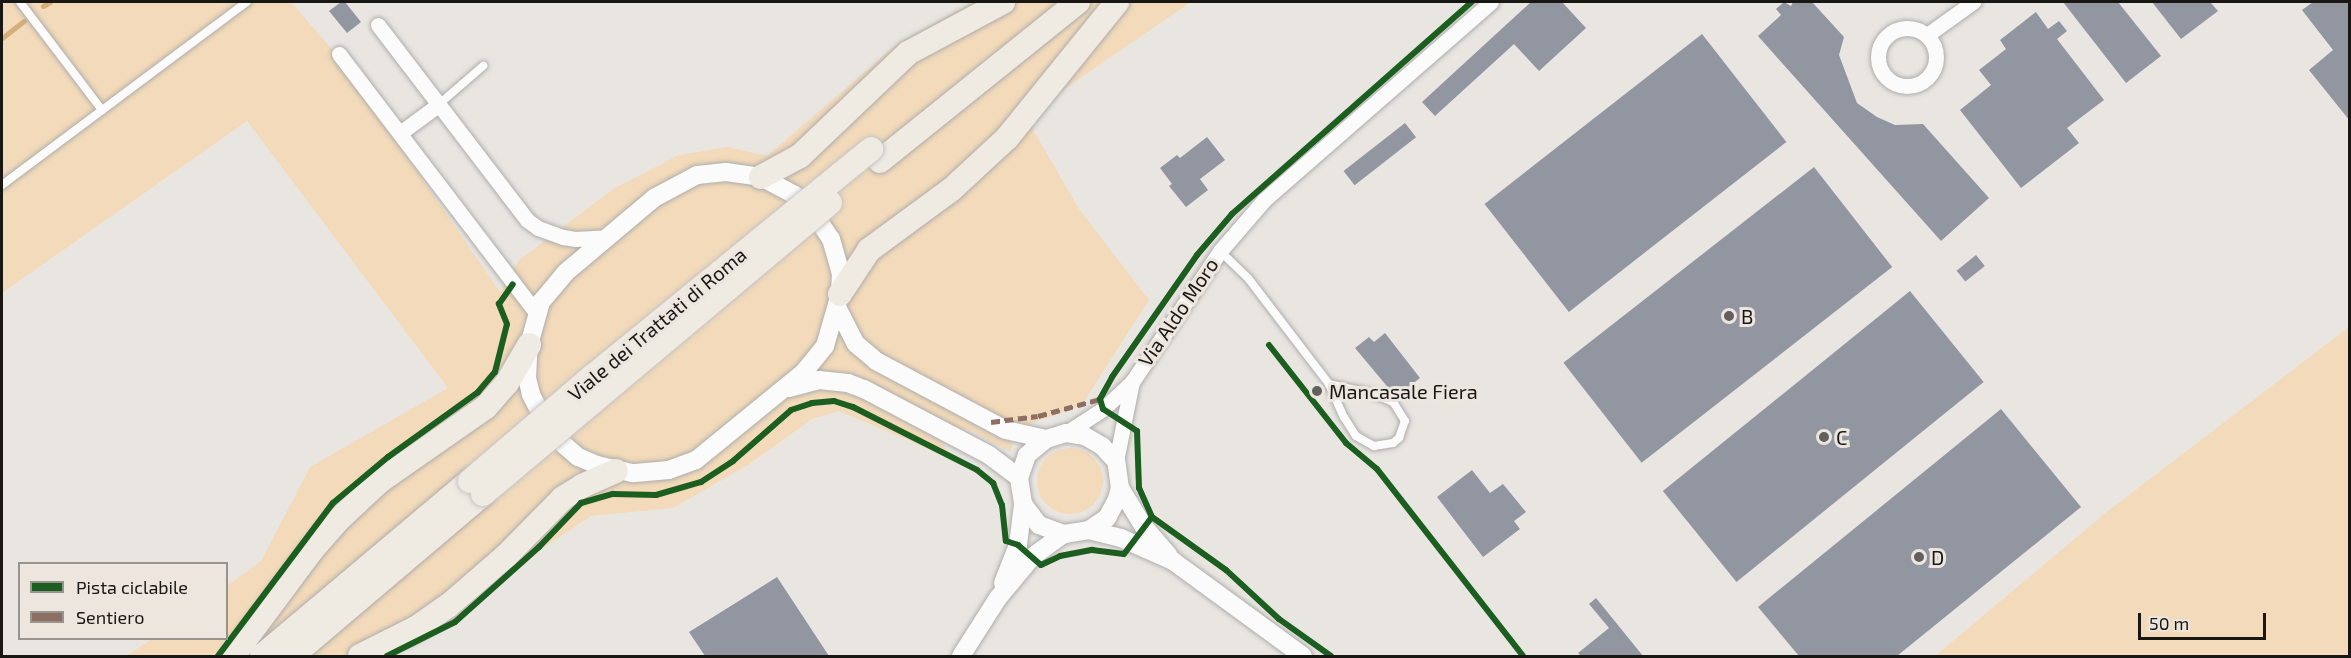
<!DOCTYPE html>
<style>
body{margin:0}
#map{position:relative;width:2351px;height:658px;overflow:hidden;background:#e9e6e2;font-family:"Exo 2",sans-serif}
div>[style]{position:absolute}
.green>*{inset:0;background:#f2daba}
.round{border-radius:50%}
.stream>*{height:5px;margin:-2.5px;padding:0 2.5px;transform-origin:2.5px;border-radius:2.5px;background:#d3af7a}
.building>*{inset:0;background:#9296a0;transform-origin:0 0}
.roads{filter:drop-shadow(0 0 2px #afadaa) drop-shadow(0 0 2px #afadaa)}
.service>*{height:8px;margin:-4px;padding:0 4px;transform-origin:4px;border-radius:4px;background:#fcfbfb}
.minor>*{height:15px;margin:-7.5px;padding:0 7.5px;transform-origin:7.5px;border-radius:7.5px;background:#fcfbfb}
.minor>.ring{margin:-7.5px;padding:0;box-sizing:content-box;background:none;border:15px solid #fcfbfb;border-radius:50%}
.tertiary>*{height:18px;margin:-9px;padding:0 9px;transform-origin:9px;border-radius:9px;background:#fcfbfb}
.trunk>*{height:24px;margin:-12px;padding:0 12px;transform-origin:12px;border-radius:12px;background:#efeae2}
.bridges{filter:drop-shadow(0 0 2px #c5c3c1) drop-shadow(0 0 2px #c5c3c1)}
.trunk-bridge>*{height:24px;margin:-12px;padding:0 12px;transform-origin:12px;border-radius:12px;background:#efeae2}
.quiet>*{height:4.5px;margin-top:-2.25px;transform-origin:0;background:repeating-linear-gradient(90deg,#8d6e63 0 9px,transparent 0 13.5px)}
.cycleway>*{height:6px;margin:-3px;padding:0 3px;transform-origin:3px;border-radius:3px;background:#1b5e20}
.dots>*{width:16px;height:16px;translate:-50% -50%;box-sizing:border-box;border:3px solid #ece6df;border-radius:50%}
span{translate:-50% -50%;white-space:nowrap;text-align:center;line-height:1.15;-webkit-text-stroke:6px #ece6df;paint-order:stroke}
.street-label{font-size:20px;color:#191714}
.poi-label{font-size:20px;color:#191714}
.left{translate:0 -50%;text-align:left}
.frame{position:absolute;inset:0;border:3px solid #191714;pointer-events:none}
.legend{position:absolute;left:18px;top:562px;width:210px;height:78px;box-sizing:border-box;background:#ece6df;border:2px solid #98938e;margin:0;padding:8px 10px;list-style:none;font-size:18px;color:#191714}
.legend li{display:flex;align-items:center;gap:12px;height:30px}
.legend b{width:30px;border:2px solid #98938e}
.scale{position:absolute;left:2138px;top:613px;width:128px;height:27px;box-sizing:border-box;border:3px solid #191714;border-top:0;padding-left:8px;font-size:18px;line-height:21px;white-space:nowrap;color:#191714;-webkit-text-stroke:4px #ece6df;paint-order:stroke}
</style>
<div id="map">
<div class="green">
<i style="clip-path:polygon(2px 2px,291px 2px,336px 54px,500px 292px,518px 261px,613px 189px,679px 155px,728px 147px,767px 156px,896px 45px,973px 2px,1191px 2px,1025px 116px,1079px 209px,1149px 300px,1081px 406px,1029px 424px,984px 430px,1013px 443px,1010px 452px,972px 431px,929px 420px,951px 458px,839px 411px,812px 419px,748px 465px,673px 508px,591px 516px,382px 656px,126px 656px,152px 639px,226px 638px,227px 586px,261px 561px,310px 467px,448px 388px,247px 121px,2px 293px)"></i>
<i style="clip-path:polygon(2349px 327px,2349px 656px,1935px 656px,2108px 511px)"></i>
<i class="round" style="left:1037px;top:448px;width:66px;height:66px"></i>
</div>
<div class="stream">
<i style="left:43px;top:6px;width:8px;rotate:-30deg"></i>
<i style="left:2px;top:38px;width:28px;rotate:-38deg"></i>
</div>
<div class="building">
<i style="clip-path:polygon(341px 2px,345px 2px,361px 22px,347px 33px,329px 11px)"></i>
<i style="clip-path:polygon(1531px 2px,1562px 2px,1586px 28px,1539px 71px,1514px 44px,1435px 116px,1422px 102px)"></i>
<i style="clip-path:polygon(1784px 2px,1791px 6px,1793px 2px,1812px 2px,1844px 37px,1839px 55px,1857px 103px,1877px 117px,1895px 125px,1923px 124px,1989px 198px,1941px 241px,1758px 36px,1781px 15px,1776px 9px)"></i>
<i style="clip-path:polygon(2063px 2px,2118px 2px,2161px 56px,2126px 83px)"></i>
<i style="clip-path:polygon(2152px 2px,2210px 2px,2218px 11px,2181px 39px)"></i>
<i style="clip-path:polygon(2313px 2px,2350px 2px,2350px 121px,2309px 70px,2333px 50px,2302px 10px)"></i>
<i style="clip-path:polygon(2036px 12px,2048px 29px,2059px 21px,2067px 31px,2057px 39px,2104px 100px,2067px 128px,2079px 143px,2021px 188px,1960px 110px,1991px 85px,1979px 70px,2006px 49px,2000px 40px)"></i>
<i style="left:1702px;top:34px;width:137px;height:276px;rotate:52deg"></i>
<i style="left:1405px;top:123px;width:18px;height:78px;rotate:52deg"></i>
<i style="clip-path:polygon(1207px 137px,1225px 160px,1200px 179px,1208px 190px,1186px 207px,1169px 186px,1172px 184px,1160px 168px,1177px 155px,1180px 158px)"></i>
<i style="left:1814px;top:167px;width:127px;height:318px;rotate:52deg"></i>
<i style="left:1976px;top:255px;width:14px;height:25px;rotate:51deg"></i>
<i style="left:1910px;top:291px;width:117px;height:318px;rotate:51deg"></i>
<i style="clip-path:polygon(1385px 333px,1420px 378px,1396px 397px,1355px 348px,1369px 337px,1374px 342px)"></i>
<i style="clip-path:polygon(2001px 409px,2081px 507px,1897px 656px,1799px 656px,1758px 607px)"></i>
<i style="clip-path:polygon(1472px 470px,1490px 493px,1503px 484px,1526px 512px,1514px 521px,1520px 529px,1483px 557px,1437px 497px)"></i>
<i style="clip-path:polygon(777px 577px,829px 656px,705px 656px,689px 632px)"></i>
<i style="clip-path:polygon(1596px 598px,1643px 656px,1581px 656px,1578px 653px,1609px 628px,1589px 604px)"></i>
</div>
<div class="roads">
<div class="service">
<i style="left:20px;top:2px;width:136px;rotate:52.8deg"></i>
<i style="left:438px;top:105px;width:60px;rotate:-40.9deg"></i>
<i style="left:2px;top:185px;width:306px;rotate:-36.8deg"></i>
<i style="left:1220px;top:251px;width:39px;rotate:44deg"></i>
<i style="left:1248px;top:278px;width:133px;rotate:52.6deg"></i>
<i style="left:1329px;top:384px;width:36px;rotate:66deg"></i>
<i style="left:1344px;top:417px;width:22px;rotate:58deg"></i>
<i style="left:1356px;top:436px;width:21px;rotate:29deg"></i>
<i style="left:1374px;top:446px;width:19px;rotate:-9deg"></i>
<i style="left:1393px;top:443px;width:8px;rotate:-40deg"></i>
<i style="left:1399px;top:438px;width:18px;rotate:-71deg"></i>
<i style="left:1405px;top:421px;width:22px;rotate:-122deg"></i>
<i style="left:1393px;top:402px;width:21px;rotate:-157deg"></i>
<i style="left:1374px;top:394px;width:46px;rotate:-167.5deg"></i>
</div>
<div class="minor">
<i style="left:378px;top:25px;width:245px;rotate:52.6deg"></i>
<i style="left:527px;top:220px;width:14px;rotate:36deg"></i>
<i style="left:538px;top:228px;width:27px;rotate:20deg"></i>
<i style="left:563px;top:237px;width:12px;rotate:9deg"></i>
<i style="left:575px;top:239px;width:33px;rotate:-3deg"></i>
<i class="ring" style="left:1878px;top:28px;width:43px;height:43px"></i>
<i style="left:1927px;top:35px;width:57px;rotate:-35.7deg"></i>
<i style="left:339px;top:54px;width:325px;rotate:52.7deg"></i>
<i style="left:400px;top:133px;width:47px;rotate:-36.4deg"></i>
<i style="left:1066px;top:433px;width:44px;rotate:-33deg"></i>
<i style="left:1103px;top:409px;width:40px;rotate:-43deg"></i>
<i style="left:1132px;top:382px;width:158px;rotate:-56.1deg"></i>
<i style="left:1220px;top:251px;width:67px;rotate:-49.2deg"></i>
<i style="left:1264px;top:200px;width:301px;rotate:-41.1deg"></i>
<i style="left:1116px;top:461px;width:81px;rotate:-78.6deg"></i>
</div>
<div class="tertiary">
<i style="left:726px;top:172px;width:35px;rotate:8deg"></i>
<i style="left:761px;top:177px;width:38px;rotate:28deg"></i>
<i style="left:795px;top:195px;width:20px;rotate:41deg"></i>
<i style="left:810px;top:208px;width:37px;rotate:56deg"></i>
<i style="left:831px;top:239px;width:35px;rotate:74deg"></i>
<i style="left:841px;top:273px;width:21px;rotate:93deg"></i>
<i style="left:840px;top:294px;width:54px;rotate:106.1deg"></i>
<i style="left:825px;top:346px;width:33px;rotate:129deg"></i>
<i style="left:804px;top:372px;width:139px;rotate:140.8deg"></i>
<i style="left:696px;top:460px;width:29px;rotate:160deg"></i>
<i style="left:669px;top:470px;width:37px;rotate:175deg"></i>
<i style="left:632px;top:473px;width:36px;rotate:-167deg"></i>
<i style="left:597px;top:465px;width:21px;rotate:-157deg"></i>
<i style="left:578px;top:457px;width:20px;rotate:-139deg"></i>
<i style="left:563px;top:444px;width:24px;rotate:-132deg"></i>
<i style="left:547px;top:426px;width:36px;rotate:-117deg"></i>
<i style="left:531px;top:394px;width:16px;rotate:-104deg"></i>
<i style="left:527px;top:378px;width:33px;rotate:-87deg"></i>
<i style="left:529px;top:345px;width:45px;rotate:-74.4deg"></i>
<i style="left:541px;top:302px;width:38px;rotate:-50deg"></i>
<i style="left:565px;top:273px;width:116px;rotate:-40.1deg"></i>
<i style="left:654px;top:198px;width:49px;rotate:-28.1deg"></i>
<i style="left:697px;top:175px;width:29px;rotate:-6deg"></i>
<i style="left:838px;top:309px;width:39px;rotate:63deg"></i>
<i style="left:856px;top:344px;width:26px;rotate:40deg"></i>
<i style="left:876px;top:361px;width:147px;rotate:28deg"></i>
<i style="left:1006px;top:430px;width:41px;rotate:12.7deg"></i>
<i style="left:789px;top:388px;width:31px;rotate:-15deg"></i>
<i style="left:819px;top:380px;width:29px;rotate:6deg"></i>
<i style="left:848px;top:383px;width:17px;rotate:21deg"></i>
<i style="left:864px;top:389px;width:141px;rotate:27.8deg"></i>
<i style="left:989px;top:455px;width:38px;rotate:37deg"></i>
<i style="left:1120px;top:488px;width:46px;rotate:58.4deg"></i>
<i style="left:1144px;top:527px;width:37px;rotate:49deg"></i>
<i style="left:1089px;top:530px;width:22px;rotate:-34deg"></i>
<i style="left:1107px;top:518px;width:21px;rotate:-62deg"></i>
<i style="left:1117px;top:499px;width:11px;rotate:-75deg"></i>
<i style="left:1120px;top:488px;width:27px;rotate:-98deg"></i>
<i style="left:1116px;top:461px;width:21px;rotate:-133deg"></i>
<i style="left:1102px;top:446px;width:20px;rotate:-150deg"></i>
<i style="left:1085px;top:436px;width:19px;rotate:-171deg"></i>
<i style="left:1066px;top:433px;width:21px;rotate:163deg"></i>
<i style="left:1046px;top:439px;width:25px;rotate:140deg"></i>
<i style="left:1027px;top:455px;width:24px;rotate:109deg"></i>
<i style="left:1019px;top:478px;width:26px;rotate:81deg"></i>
<i style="left:1023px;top:504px;width:26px;rotate:53deg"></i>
<i style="left:1039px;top:525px;width:27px;rotate:20deg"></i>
<i style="left:1064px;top:534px;width:25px;rotate:-9deg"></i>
<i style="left:1089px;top:530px;width:33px;rotate:14deg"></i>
<i style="left:1121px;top:538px;width:57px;rotate:23.9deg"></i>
<i style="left:1173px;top:561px;width:161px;rotate:36.2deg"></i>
<i style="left:1003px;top:583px;width:41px;rotate:-68.5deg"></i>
<i style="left:1018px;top:545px;width:41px;rotate:-83deg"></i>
<i style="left:961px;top:656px;width:69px;rotate:-57.5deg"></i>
<i style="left:998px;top:598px;width:53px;rotate:-50.3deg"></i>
<i style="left:1032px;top:557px;width:39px;rotate:-36deg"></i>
</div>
<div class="trunk">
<i style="left:880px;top:161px;width:254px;rotate:-38.8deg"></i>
<i style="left:761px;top:177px;width:44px;rotate:-28.3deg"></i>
<i style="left:800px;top:156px;width:149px;rotate:-43.6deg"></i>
<i style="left:908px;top:53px;width:108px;rotate:-28.2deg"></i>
<i style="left:840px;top:294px;width:53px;rotate:-56.6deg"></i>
<i style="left:869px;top:250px;width:103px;rotate:-36.3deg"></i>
<i style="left:952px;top:189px;width:75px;rotate:-42.8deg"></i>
<i style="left:1007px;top:138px;width:175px;rotate:-51deg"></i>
<i style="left:233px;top:656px;width:132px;rotate:-53.3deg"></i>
<i style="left:312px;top:550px;width:37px;rotate:-49deg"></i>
<i style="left:336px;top:522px;width:60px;rotate:-43deg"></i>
<i style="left:380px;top:481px;width:129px;rotate:-34.9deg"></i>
<i style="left:486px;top:407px;width:32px;rotate:-49deg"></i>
<i style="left:507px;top:383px;width:44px;rotate:-59.9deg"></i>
<i style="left:262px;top:656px;width:272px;rotate:-40.1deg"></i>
<i style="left:292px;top:656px;width:250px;rotate:-40.3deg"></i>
<i style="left:360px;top:656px;width:63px;rotate:-26.6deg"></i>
<i style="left:416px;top:628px;width:39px;rotate:-35deg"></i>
<i style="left:448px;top:606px;width:77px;rotate:-40.8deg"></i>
<i style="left:506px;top:556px;width:81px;rotate:-45.5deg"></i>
<i style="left:563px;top:498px;width:22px;rotate:-32deg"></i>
<i style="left:582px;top:486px;width:37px;rotate:-24deg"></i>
</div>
</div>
<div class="bridges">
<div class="trunk-bridge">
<i style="left:470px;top:481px;width:162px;rotate:-40.5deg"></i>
<i style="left:593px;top:376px;width:359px;rotate:-39.2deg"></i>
<i style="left:483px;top:494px;width:453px;rotate:-40deg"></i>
</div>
</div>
<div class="quiet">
<i style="left:991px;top:422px;width:47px;rotate:-7.3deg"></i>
<i style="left:1038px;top:416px;width:64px;rotate:-15.3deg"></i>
</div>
<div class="cycleway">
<i style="left:1269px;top:345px;width:125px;rotate:51.8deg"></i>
<i style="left:1346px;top:443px;width:40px;rotate:40deg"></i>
<i style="left:1377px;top:469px;width:237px;rotate:52deg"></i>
<i style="left:218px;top:656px;width:191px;rotate:-53.1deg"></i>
<i style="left:333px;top:503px;width:72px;rotate:-39.9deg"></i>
<i style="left:388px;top:457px;width:111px;rotate:-35.8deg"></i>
<i style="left:478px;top:392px;width:26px;rotate:-50deg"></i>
<i style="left:495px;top:372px;width:49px;rotate:-76deg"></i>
<i style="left:507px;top:324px;width:22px;rotate:-112deg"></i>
<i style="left:499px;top:304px;width:24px;rotate:-55deg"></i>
<i style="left:387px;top:656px;width:76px;rotate:-26.6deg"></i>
<i style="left:455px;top:622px;width:113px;rotate:-41.8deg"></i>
<i style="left:539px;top:547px;width:61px;rotate:-46.3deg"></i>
<i style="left:581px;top:503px;width:33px;rotate:-16deg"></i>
<i style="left:613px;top:494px;width:43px;rotate:1.3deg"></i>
<i style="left:656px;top:495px;width:47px;rotate:-16.1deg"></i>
<i style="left:701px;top:482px;width:38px;rotate:-33deg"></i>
<i style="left:733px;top:461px;width:77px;rotate:-41.3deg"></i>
<i style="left:791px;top:410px;width:22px;rotate:-18deg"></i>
<i style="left:812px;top:403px;width:22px;rotate:-5deg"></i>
<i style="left:834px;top:401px;width:20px;rotate:18deg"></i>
<i style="left:853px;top:407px;width:139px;rotate:26.9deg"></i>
<i style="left:977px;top:470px;width:21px;rotate:39deg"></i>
<i style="left:993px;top:483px;width:24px;rotate:68deg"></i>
<i style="left:1002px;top:505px;width:36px;rotate:84deg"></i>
<i style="left:1006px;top:541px;width:13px;rotate:18deg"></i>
<i style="left:1018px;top:545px;width:30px;rotate:41deg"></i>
<i style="left:1041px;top:565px;width:21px;rotate:-25deg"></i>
<i style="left:1060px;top:556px;width:33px;rotate:-11deg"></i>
<i style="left:1092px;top:550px;width:32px;rotate:7deg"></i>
<i style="left:1124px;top:554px;width:46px;rotate:-52.9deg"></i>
<i style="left:1331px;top:656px;width:64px;rotate:-144.6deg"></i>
<i style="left:1279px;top:619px;width:72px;rotate:-137.2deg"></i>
<i style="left:1226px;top:570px;width:91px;rotate:-144.4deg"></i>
<i style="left:1152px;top:517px;width:32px;rotate:-114deg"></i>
<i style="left:1139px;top:488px;width:57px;rotate:-92deg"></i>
<i style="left:1137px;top:431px;width:40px;rotate:-147.1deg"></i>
<i style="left:1103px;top:409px;width:10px;rotate:-107deg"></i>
<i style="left:1100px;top:399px;width:25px;rotate:-61deg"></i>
<i style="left:1112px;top:377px;width:149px;rotate:-55.1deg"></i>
<i style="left:1197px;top:255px;width:54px;rotate:-49.5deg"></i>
<i style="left:1232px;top:214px;width:320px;rotate:-41.5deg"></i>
</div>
<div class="dots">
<i style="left:1729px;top:316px;background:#625f5c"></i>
<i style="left:1317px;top:391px;background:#625f5c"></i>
<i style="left:1824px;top:437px;background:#625f5c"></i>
<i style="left:1919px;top:557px;background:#625f5c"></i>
</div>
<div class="street-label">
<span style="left:1178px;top:312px;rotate:-56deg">Via Aldo Moro</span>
<span style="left:657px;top:324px;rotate:-40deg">Viale dei Trattati di Roma</span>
</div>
<div class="poi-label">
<span class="left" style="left:1741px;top:316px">B</span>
<span class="left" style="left:1329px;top:391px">Mancasale Fiera</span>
<span class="left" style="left:1836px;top:437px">C</span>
<span class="left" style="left:1931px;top:557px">D</span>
</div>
<div class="frame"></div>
<ul class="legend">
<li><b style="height:8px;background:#1b5e20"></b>Pista ciclabile</li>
<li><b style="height:8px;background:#8d6e63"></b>Sentiero</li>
</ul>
<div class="scale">50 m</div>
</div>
